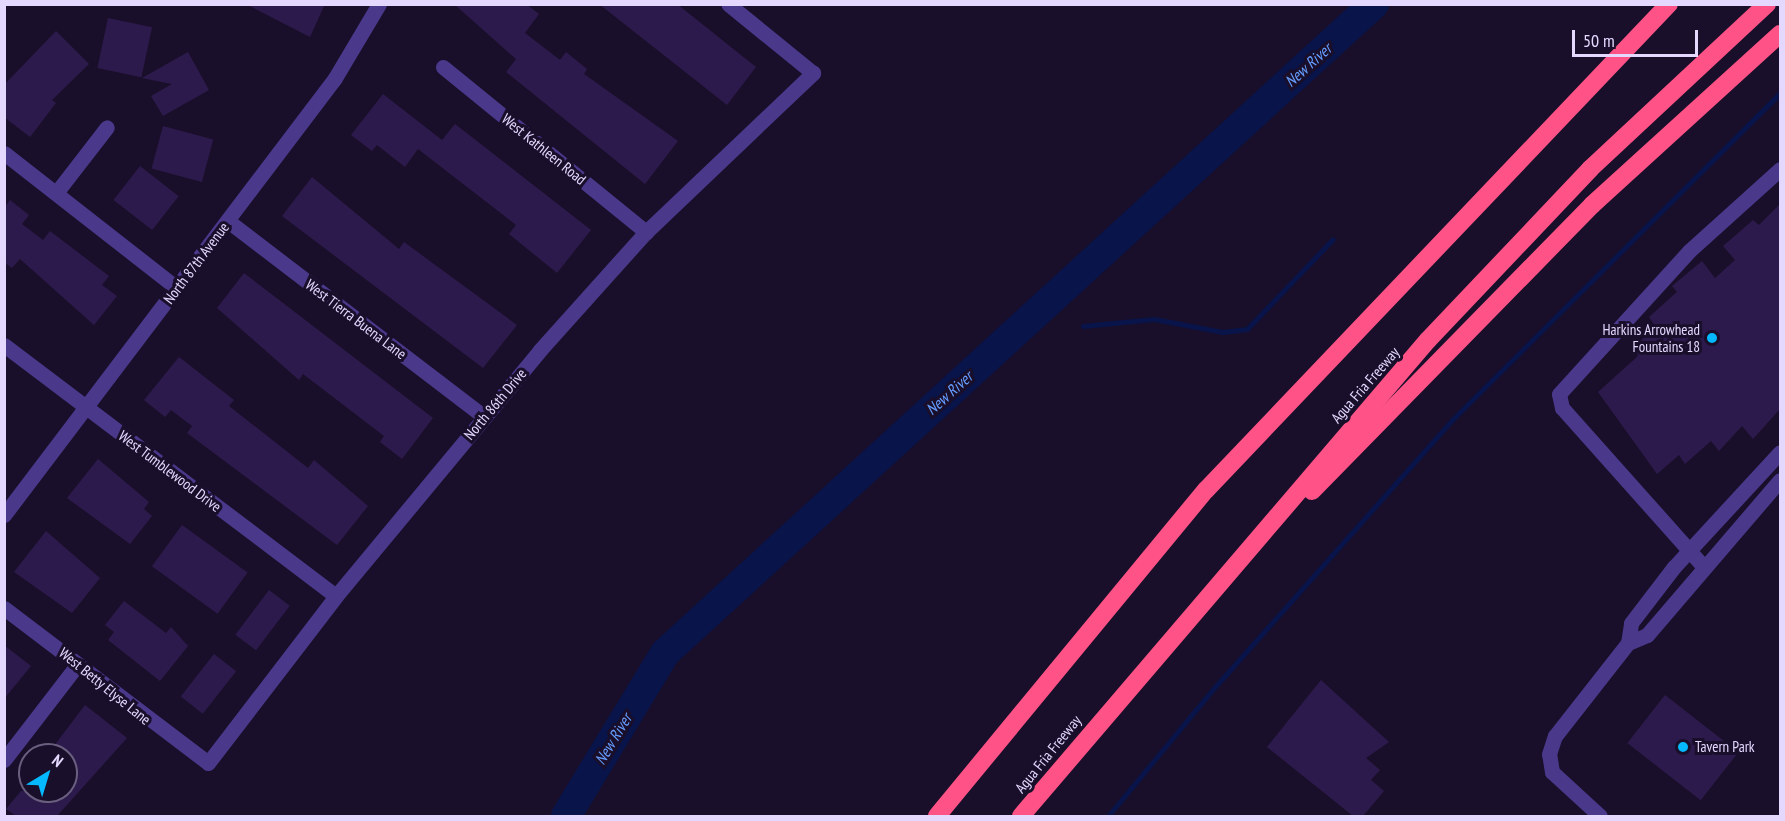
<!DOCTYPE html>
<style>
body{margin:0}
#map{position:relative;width:1785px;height:821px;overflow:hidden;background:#190f2a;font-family:"PT Sans Narrow",sans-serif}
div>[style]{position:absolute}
.stream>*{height:5px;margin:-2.5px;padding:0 2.5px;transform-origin:2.5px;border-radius:2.5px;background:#08144a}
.river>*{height:30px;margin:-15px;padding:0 15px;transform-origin:15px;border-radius:15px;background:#08144a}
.building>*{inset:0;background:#2d1a4c;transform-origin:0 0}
.minor>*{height:15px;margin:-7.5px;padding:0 7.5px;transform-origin:7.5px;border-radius:7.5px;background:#4a388b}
.highway>*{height:18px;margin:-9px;padding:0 9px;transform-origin:9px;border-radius:9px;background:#ff5387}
.dots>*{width:16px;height:16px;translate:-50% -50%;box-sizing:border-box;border:3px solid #190f2a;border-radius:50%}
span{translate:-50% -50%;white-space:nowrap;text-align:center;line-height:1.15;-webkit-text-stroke:6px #190f2a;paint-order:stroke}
.street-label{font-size:15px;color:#e4d8ff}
.poi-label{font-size:15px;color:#e4d8ff}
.right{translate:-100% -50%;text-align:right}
.left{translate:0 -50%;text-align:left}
.water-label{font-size:16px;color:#669dff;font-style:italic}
.frame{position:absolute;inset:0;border:6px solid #e4d8ff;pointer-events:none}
.north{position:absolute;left:18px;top:743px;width:60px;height:60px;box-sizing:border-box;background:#190f2a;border:2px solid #6a5f7f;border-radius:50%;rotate:38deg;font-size:16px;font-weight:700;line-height:24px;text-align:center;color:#e4d8ff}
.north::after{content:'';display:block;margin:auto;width:21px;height:27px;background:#04b9ff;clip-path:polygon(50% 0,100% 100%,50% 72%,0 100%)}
.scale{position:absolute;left:1572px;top:30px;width:126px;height:27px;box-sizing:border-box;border:3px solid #e4d8ff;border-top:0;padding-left:8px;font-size:18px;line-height:21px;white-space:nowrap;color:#e4d8ff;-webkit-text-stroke:4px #190f2a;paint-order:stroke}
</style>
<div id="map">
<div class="stream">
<i style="left:1083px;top:326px;width:71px;rotate:-5.6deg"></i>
<i style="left:1154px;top:319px;width:70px;rotate:10.7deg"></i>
<i style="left:1223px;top:332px;width:24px;rotate:-7deg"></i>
<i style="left:1247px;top:329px;width:124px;rotate:-46.3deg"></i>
<i style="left:1108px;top:816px;width:166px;rotate:-50.4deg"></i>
<i style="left:1214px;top:688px;width:360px;rotate:-48.4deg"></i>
<i style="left:1453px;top:419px;width:462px;rotate:-44.9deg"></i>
</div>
<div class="river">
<i style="left:566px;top:816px;width:191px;rotate:-58.7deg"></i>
<i style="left:665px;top:653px;width:961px;rotate:-42.47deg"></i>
</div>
<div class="building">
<i style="clip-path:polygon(246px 4px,325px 4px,310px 37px)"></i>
<i style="clip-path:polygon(454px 4px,526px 4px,539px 14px,525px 33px,560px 60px,566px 52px,587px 69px,584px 74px,678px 141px,645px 184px,506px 72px,516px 59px)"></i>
<i style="clip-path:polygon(599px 4px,677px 4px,756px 67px,727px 105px)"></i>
<i style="left:108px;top:18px;width:45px;height:51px;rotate:12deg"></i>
<i style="clip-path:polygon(56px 31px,89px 64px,52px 100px,56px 103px,30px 137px,4px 117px,4px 85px)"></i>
<i style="clip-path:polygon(188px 52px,209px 90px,163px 116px,151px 96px,172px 84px,142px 78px)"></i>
<i style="clip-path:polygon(383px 94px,442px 140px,455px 124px,591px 230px,557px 273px,509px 234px,516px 225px,418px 149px,405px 167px,377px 145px,372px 151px,351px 135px)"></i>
<i style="left:163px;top:126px;width:52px;height:44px;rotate:15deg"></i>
<i style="left:140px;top:166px;width:49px;height:43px;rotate:38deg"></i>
<i style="clip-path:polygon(312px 177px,399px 249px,404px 242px,517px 325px,483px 368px,282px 216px)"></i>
<i style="clip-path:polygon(10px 200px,29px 215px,22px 224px,43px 240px,50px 231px,109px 276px,102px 285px,117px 296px,94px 325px,20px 259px,12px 268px,4px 262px,4px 208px)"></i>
<i style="clip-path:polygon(1780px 204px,1780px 409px,1753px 439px,1742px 426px,1719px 451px,1711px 441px,1685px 464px,1679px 455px,1657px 474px,1598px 392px,1638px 356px,1633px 349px,1655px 326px,1649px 317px,1677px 292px,1672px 286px,1702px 261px,1715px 278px,1735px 260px,1723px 246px,1753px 220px,1759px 225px)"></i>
<i style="clip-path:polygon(244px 273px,433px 418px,402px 459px,380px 442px,384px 436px,303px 374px,299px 380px,217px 308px)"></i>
<i style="clip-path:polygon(179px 357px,234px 400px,229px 406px,308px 468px,314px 460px,368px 506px,337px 545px,187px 433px,192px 426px,171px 410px,165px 417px,144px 400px)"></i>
<i style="clip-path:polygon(98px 459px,149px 502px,144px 509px,152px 516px,130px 544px,67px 498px)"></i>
<i style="left:182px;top:525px;width:81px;height:51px;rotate:36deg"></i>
<i style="clip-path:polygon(46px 531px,100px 578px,72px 613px,14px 572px)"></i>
<i style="left:269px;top:590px;width:26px;height:56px;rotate:37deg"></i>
<i style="clip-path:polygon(124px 601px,166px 633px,171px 627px,188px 646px,160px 681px,108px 640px,114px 632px,105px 625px)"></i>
<i style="clip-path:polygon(4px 645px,31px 666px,4px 699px)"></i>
<i style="left:214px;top:654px;width:28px;height:54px;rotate:38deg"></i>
<i style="clip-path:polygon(1321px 680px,1389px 742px,1366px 758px,1380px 770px,1371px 780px,1384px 791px,1363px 816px,1353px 816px,1267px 747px)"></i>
<i style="left:1665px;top:695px;width:93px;height:61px;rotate:38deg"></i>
<i style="clip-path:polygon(85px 705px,127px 738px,57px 816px,16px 816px,6px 809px,21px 791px,66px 791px,66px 755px,47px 755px)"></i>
</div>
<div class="minor">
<i style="left:443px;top:67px;width:262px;rotate:39.1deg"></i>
<i style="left:4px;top:153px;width:219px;rotate:38deg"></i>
<i style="left:56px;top:193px;width:83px;rotate:-52.3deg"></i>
<i style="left:228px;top:221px;width:322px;rotate:37.4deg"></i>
<i style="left:4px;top:345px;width:416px;rotate:37.1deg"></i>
<i style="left:4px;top:515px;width:548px;rotate:-52.86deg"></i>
<i style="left:335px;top:78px;width:86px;rotate:-59.3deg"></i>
<i style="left:1703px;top:566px;width:212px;rotate:-131.7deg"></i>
<i style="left:1562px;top:408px;width:14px;rotate:-102deg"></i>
<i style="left:1559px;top:394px;width:193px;rotate:-47.7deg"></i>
<i style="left:1689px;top:251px;width:122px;rotate:-42deg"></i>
<i style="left:4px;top:608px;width:256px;rotate:37.2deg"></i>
<i style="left:208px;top:763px;width:210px;rotate:-52.5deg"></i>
<i style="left:336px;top:596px;width:320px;rotate:-50.3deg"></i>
<i style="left:540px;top:350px;width:159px;rotate:-48.1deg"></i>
<i style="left:646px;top:232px;width:231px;rotate:-43.6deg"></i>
<i style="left:813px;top:73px;width:109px;rotate:-140.9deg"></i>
<i style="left:1628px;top:643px;width:21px;rotate:-23deg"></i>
<i style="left:1647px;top:635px;width:204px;rotate:-49.4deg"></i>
<i style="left:4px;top:760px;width:121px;rotate:-52.4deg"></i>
<i style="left:1600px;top:816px;width:65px;rotate:-137.5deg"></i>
<i style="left:1552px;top:772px;width:18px;rotate:-99deg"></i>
<i style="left:1549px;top:754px;width:19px;rotate:-72deg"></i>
<i style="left:1555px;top:736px;width:118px;rotate:-51.9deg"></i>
<i style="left:1628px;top:643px;width:20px;rotate:-81deg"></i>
<i style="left:1631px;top:623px;width:71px;rotate:-52.5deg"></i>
<i style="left:1674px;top:567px;width:156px;rotate:-47.3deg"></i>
</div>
<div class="highway">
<i style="left:1312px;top:491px;width:400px;rotate:-45.6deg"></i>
<i style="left:1592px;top:205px;width:254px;rotate:-42.3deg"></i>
<i style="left:937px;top:816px;width:423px;rotate:-50.5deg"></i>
<i style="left:1206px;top:490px;width:671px;rotate:-46.39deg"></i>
<i style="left:1021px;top:816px;width:626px;rotate:-49.47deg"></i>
<i style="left:1428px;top:340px;width:236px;rotate:-46.5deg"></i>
<i style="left:1590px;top:169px;width:242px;rotate:-43deg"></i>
</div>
<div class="dots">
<i style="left:1712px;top:338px;background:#04b9ff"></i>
<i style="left:1683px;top:747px;background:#04b9ff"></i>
</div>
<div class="street-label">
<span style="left:544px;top:149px;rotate:39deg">West Kathleen Road</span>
<span style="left:196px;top:263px;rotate:-53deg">North 87th Avenue</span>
<span style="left:356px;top:319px;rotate:37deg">West Tierra Buena Lane</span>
<span style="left:1365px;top:385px;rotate:-49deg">Agua Fria Freeway</span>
<span style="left:495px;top:404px;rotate:-50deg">North 86th Drive</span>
<span style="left:170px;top:471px;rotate:37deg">West Tumblewood Drive</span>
<span style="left:105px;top:686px;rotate:39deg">West Betty Elyse Lane</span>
<span style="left:1048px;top:754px;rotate:-51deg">Agua Fria Freeway</span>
</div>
<div class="poi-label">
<span class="right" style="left:1700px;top:338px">Harkins Arrowhead<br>Fountains 18</span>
<span class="left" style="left:1695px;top:747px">Tavern Park</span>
</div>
<div class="water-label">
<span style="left:1308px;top:65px;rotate:-42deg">New River</span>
<span style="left:949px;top:393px;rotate:-42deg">New River</span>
<span style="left:613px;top:739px;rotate:-59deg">New River</span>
</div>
<div class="frame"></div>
<div class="north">N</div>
<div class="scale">50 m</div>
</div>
